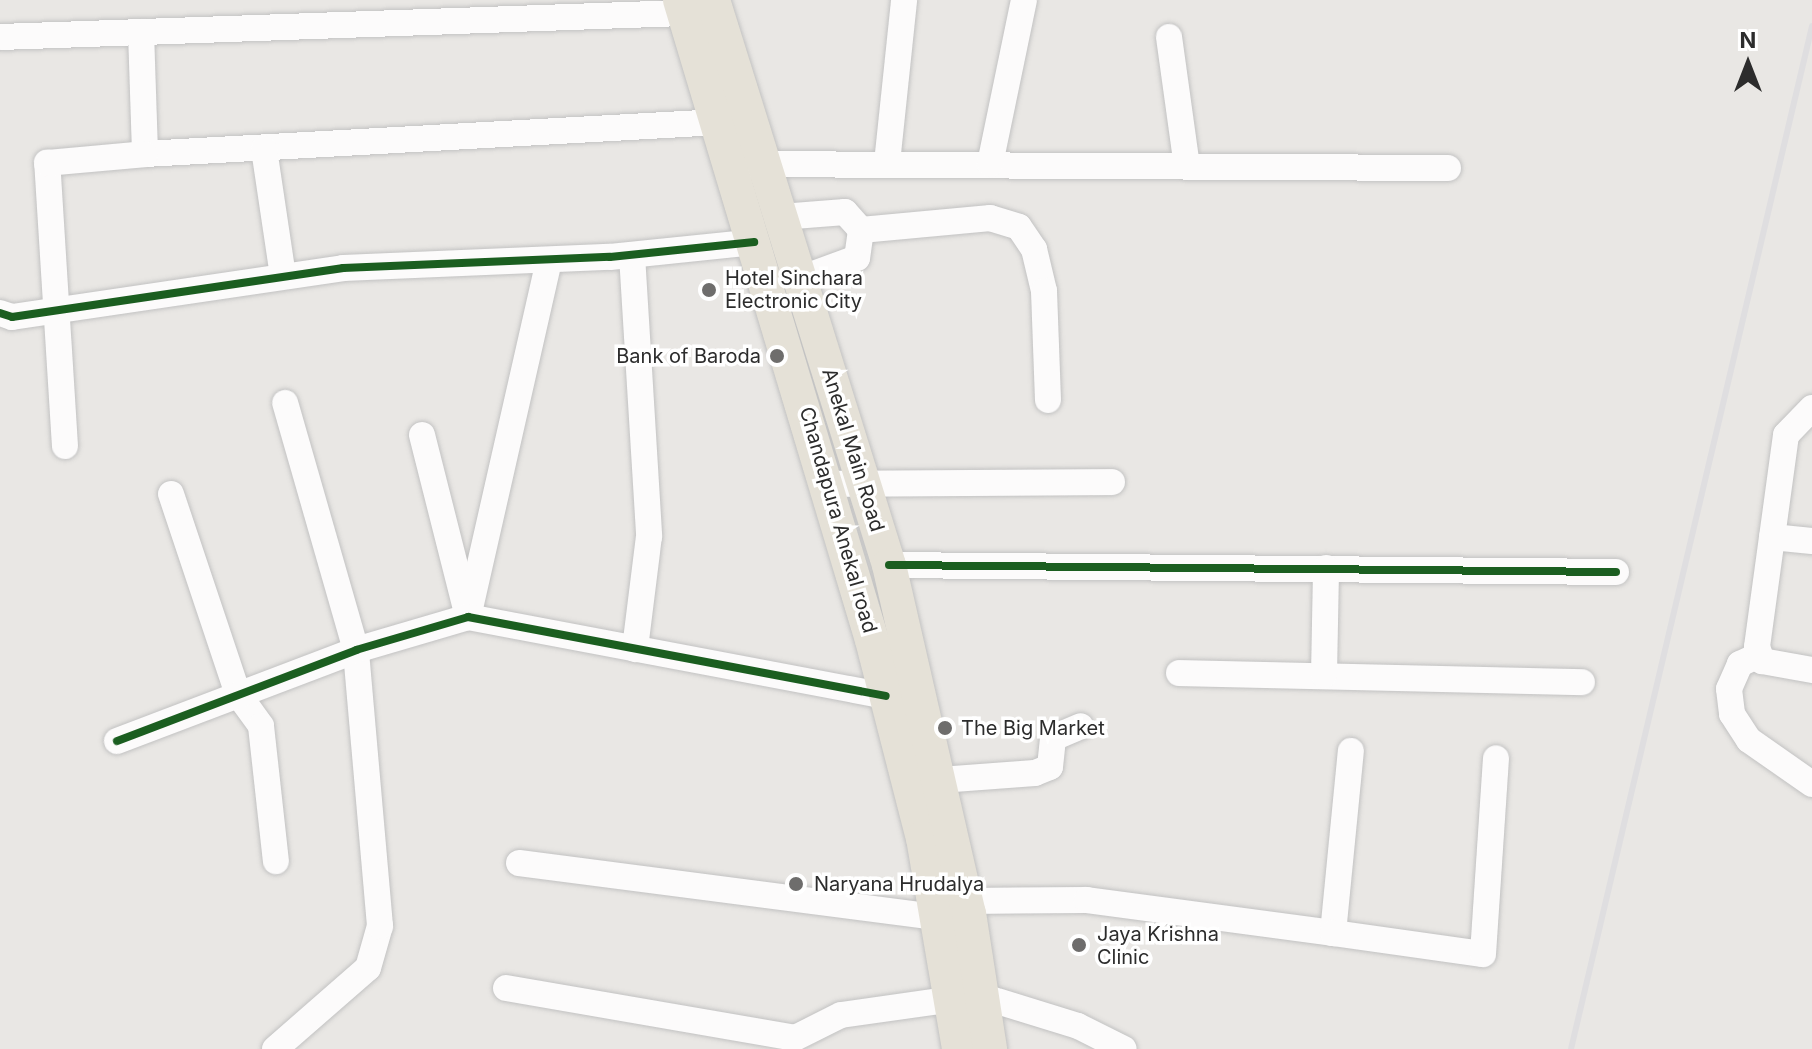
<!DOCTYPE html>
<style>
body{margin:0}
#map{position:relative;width:1812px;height:1049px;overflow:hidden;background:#e9e7e4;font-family:Inter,sans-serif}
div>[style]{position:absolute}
.roads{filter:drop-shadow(0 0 2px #c2c2c2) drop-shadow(0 0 2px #c2c2c2)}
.minor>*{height:26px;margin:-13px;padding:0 13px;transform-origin:13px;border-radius:13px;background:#fcfbfb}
.major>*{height:34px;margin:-17px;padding:0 17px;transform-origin:17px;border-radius:17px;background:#e5e1d7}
.rail>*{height:6px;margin:-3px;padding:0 3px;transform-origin:3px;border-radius:3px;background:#dfdee0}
.cycleway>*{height:8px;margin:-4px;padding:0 4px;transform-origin:4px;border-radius:4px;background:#1b5e20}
.dots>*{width:22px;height:22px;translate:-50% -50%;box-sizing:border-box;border:4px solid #fff;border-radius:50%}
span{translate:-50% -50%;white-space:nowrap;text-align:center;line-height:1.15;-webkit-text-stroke:7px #fff;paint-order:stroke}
.poi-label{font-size:20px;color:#2c2c2c}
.left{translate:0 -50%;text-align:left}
.right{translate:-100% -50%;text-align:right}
.street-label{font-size:20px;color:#2c2c2c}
.north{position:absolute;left:1708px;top:24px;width:80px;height:80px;-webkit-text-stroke:6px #fff;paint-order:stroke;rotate:0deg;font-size:22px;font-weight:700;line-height:32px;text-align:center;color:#2c2c2c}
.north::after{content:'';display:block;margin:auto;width:28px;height:36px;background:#2c2c2c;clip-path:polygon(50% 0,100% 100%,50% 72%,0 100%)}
</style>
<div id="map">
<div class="roads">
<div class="minor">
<i style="left:141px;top:32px;width:122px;rotate:88.1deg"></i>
<i style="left:145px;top:154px;width:575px;rotate:-3.19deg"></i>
<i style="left:0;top:37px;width:684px;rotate:-2.01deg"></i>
<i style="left:1169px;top:37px;width:130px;rotate:82.1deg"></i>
<i style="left:264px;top:149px;width:128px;rotate:81.5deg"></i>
<i style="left:887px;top:163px;width:164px;rotate:-84deg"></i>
<i style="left:748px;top:164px;width:700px;rotate:0.33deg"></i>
<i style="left:990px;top:164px;width:167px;rotate:-78.3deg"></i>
<i style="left:781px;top:217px;width:64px;rotate:-4.5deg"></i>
<i style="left:845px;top:212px;width:24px;rotate:48deg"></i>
<i style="left:861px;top:230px;width:28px;rotate:98deg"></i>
<i style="left:857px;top:258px;width:61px;rotate:159.8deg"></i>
<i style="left:861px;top:230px;width:130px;rotate:-5.3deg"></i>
<i style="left:990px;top:218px;width:30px;rotate:17deg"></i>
<i style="left:1019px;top:227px;width:27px;rotate:56deg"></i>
<i style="left:1034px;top:249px;width:43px;rotate:76.6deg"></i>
<i style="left:1044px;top:291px;width:109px;rotate:87.9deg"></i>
<i style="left:632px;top:255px;width:282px;rotate:86.5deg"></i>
<i style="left:649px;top:536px;width:114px;rotate:97.1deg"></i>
<i style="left:0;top:313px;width:13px;rotate:18deg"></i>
<i style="left:12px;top:317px;width:335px;rotate:-8.4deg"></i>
<i style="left:343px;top:268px;width:267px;rotate:-2.4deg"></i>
<i style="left:610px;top:257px;width:145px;rotate:-5.9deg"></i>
<i style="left:1812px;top:408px;width:37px;rotate:134deg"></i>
<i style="left:1786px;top:435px;width:214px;rotate:97.8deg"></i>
<i style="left:1757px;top:647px;width:15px;rotate:70deg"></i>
<i style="left:1762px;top:661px;width:51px;rotate:10.2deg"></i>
<i style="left:422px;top:435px;width:188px;rotate:75.8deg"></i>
<i style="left:65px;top:446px;width:284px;rotate:-93.6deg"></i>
<i style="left:47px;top:163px;width:98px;rotate:-5.2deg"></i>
<i style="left:828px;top:484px;width:284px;rotate:-0.4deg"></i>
<i style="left:171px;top:494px;width:211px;rotate:71.5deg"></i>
<i style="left:238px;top:694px;width:39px;rotate:54deg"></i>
<i style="left:261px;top:726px;width:136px;rotate:83.7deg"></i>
<i style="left:1772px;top:537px;width:40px;rotate:5.7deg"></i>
<i style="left:889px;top:565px;width:727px;rotate:0.55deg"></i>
<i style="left:468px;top:617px;width:366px;rotate:-77.2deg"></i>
<i style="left:1757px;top:656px;width:19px;rotate:155deg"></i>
<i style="left:1740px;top:664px;width:27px;rotate:114deg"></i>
<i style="left:1729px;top:689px;width:25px;rotate:83deg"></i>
<i style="left:1732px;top:714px;width:31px;rotate:57deg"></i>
<i style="left:1749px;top:740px;width:77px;rotate:34.9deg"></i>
<i style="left:1179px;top:673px;width:403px;rotate:1.3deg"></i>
<i style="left:1324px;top:675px;width:107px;rotate:-88.9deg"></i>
<i style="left:117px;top:741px;width:256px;rotate:-20.8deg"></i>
<i style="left:356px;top:650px;width:117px;rotate:-16.4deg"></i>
<i style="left:468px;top:617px;width:425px;rotate:10.7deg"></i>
<i style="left:940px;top:780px;width:95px;rotate:-4.2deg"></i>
<i style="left:1035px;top:773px;width:16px;rotate:-22deg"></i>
<i style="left:1050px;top:767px;width:29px;rotate:-84deg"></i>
<i style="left:1053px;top:738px;width:30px;rotate:-23deg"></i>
<i style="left:519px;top:863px;width:421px;rotate:7.4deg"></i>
<i style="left:966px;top:901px;width:121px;rotate:-0.5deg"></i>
<i style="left:1087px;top:900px;width:248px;rotate:7.6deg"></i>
<i style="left:1333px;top:933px;width:183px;rotate:-84.4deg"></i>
<i style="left:1333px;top:933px;width:151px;rotate:8deg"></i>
<i style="left:1483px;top:954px;width:196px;rotate:-86.2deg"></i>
<i style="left:506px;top:988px;width:293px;rotate:9.8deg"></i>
<i style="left:795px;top:1038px;width:51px;rotate:-26.6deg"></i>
<i style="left:841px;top:1015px;width:113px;rotate:-8.1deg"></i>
<i style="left:984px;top:997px;width:98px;rotate:17.1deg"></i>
<i style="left:1078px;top:1026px;width:51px;rotate:26.6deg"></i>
<i style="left:275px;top:1049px;width:123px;rotate:-41.1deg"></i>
<i style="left:368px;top:968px;width:44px;rotate:-74.1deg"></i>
<i style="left:380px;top:926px;width:277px;rotate:-95deg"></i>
<i style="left:356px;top:650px;width:257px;rotate:-106deg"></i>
</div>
<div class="major">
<i style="left:680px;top:0;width:668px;rotate:73.3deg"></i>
<i style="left:872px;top:640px;width:204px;rotate:75.6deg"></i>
<i style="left:923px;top:838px;width:214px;rotate:80.3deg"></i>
<i style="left:713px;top:0;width:592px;rotate:72.7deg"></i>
<i style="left:889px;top:565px;width:357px;rotate:77.1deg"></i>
<i style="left:969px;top:913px;width:138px;rotate:81.2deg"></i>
</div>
</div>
<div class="rail">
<i style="left:1571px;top:1049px;width:1051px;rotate:-76.74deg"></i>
</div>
<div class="cycleway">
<i style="left:0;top:313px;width:13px;rotate:18deg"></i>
<i style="left:12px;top:317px;width:335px;rotate:-8.4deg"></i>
<i style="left:343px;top:268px;width:267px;rotate:-2.4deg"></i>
<i style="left:610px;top:257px;width:145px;rotate:-5.9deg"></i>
<i style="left:889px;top:565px;width:727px;rotate:0.55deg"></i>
<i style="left:117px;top:741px;width:256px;rotate:-20.8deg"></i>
<i style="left:356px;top:650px;width:117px;rotate:-16.4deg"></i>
<i style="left:468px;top:617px;width:425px;rotate:10.7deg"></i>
</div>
<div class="dots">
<i style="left:709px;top:290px;background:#6e6d6c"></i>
<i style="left:777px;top:356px;background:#6e6d6c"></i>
<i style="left:945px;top:728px;background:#6e6d6c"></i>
<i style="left:796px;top:884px;background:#6e6d6c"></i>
<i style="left:1079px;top:945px;background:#6e6d6c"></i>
</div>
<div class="poi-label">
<span class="left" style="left:725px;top:290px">Hotel Sinchara<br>Electronic City</span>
<span class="right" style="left:761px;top:356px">Bank of Baroda</span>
<span class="left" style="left:961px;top:728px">The Big Market</span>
<span class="left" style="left:814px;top:884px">Naryana Hrudalya</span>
<span class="left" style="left:1097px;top:946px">Jaya Krishna<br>Clinic</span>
</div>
<div class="street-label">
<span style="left:853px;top:450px;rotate:73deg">Anekal Main Road</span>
<span style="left:838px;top:520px;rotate:74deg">Chandapura Anekal road</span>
</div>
<div class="north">N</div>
</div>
